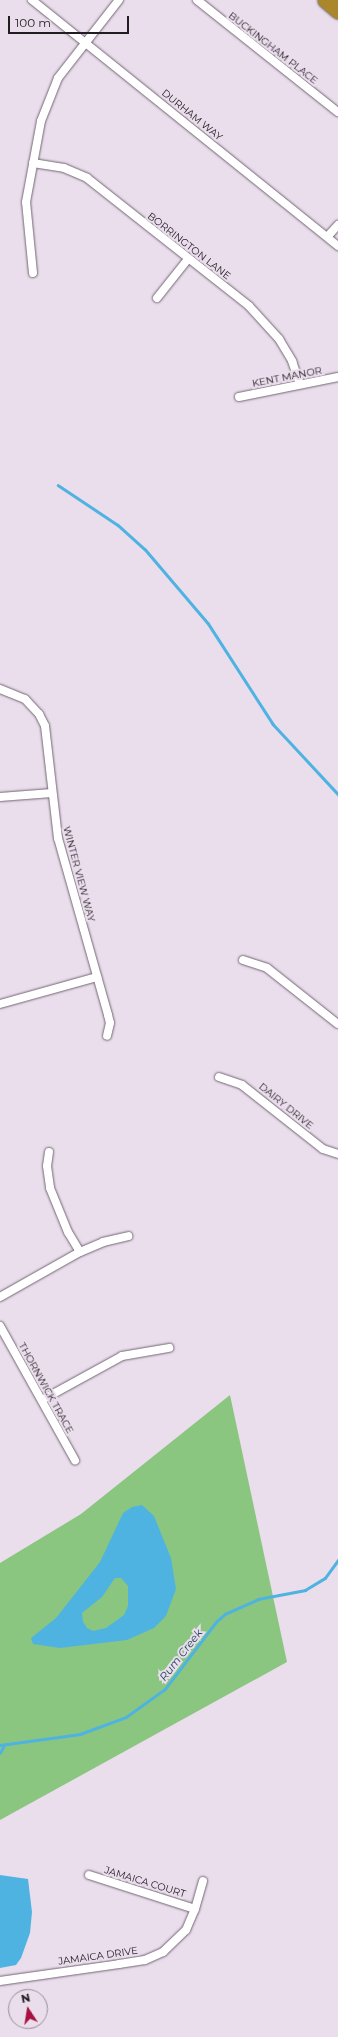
<!DOCTYPE html>
<style>
body{margin:0}
#map{position:relative;width:338px;height:2037px;overflow:hidden;background:#eaddec;font-family:Montserrat,sans-serif}
div>[style]{position:absolute}
.forest>*{inset:0;background:#8ac67f}
.water>*{inset:0;background:#4fb3e2}
.stream>*{height:2.5px;margin:-1.25px;padding:0 1.25px;transform-origin:1.25px;border-radius:1.25px;background:#4fb3e2}
.roads{filter:drop-shadow(0 0 1px #726674) drop-shadow(0 0 1px #726674)}
.street>*{height:8px;margin:-4px;padding:0 4px;transform-origin:4px;border-radius:4px;background:#fff}
.highway>*{height:15px;margin:-7.5px;padding:0 7.5px;transform-origin:7.5px;border-radius:7.5px;background:#aa872a}
span{translate:-50% -50%;white-space:nowrap;text-align:center;line-height:1.15;-webkit-text-stroke:4px #eaddec;paint-order:stroke}
.street-label{font-size:10px;color:#211c21}
.water-label{font-size:11px;color:#1f495e;font-style:italic}
.north{position:absolute;left:8px;top:1989px;width:40px;height:40px;box-sizing:border-box;background:#eaddec;border:1px solid #9a909b;border-radius:50%;rotate:348deg;font-size:11px;font-weight:700;line-height:16px;text-align:center;color:#211c21}
.north::after{content:'';display:block;margin:auto;width:14px;height:18px;background:#a8103f;clip-path:polygon(50% 0,100% 100%,50% 72%,0 100%)}
.scale{position:absolute;left:8px;top:16px;width:121px;height:18px;box-sizing:border-box;border:2px solid #211c21;border-top:0;padding-left:5px;font-size:12px;line-height:14px;white-space:nowrap;color:#211c21;-webkit-text-stroke:3px #eaddec;paint-order:stroke}
</style>
<div id="map">
<div class="forest">
<i style="clip-path:polygon(230px 1395px,287px 1662px,0 1820px,0 1563px,81px 1514px)"></i>
</div>
<div class="water">
<i style="clip-path:polygon(evenodd,142px 1505px,154px 1516px,171px 1558px,176px 1589px,166px 1616px,154px 1628px,127px 1640px,60px 1648px,33px 1644px,31px 1638px,56px 1618px,100px 1562px,123px 1513px,132px 1507px,142px 1505px,115px 1578px,121px 1578px,128px 1586px,128px 1606px,124px 1615px,106px 1628px,93px 1631px,87px 1628px,83px 1622px,82px 1613px,102px 1597px,115px 1578px)"></i>
<i style="clip-path:polygon(0 1875px,28px 1879px,32px 1912px,30px 1933px,21px 1958px,16px 1965px,0 1968px)"></i>
</div>
<div class="stream">
<i style="left:58px;top:485px;width:72px;rotate:33.7deg"></i>
<i style="left:118px;top:525px;width:36px;rotate:42deg"></i>
<i style="left:145px;top:549px;width:97px;rotate:49.6deg"></i>
<i style="left:208px;top:623px;width:120px;rotate:57.2deg"></i>
<i style="left:273px;top:724px;width:96px;rotate:47.1deg"></i>
<i style="left:0;top:1745px;width:81px;rotate:-7.8deg"></i>
<i style="left:80px;top:1734px;width:49px;rotate:-20.3deg"></i>
<i style="left:126px;top:1717px;width:48px;rotate:-35.7deg"></i>
<i style="left:165px;top:1689px;width:84px;rotate:-52.7deg"></i>
<i style="left:216px;top:1622px;width:12px;rotate:-42deg"></i>
<i style="left:225px;top:1614px;width:36px;rotate:-24deg"></i>
<i style="left:258px;top:1599px;width:48px;rotate:-10.8deg"></i>
<i style="left:305px;top:1590px;width:23px;rotate:-31deg"></i>
<i style="left:325px;top:1578px;width:22px;rotate:-54deg"></i>
<i style="left:0;top:1753px;width:9px;rotate:-63deg"></i>
</div>
<div class="roads">
<div class="street">
<i style="left:32px;top:0;width:393px;rotate:38.8deg"></i>
<i style="left:197px;top:0;width:180px;rotate:38.5deg"></i>
<i style="left:33px;top:163px;width:31px;rotate:9deg"></i>
<i style="left:64px;top:168px;width:25px;rotate:23deg"></i>
<i style="left:87px;top:178px;width:206px;rotate:38.3deg"></i>
<i style="left:249px;top:306px;width:45px;rotate:47.7deg"></i>
<i style="left:279px;top:339px;width:26px;rotate:59deg"></i>
<i style="left:292px;top:361px;width:24px;rotate:71deg"></i>
<i style="left:328px;top:236px;width:15px;rotate:-48deg"></i>
<i style="left:33px;top:273px;width:71px;rotate:-95.6deg"></i>
<i style="left:26px;top:202px;width:82px;rotate:-79.5deg"></i>
<i style="left:41px;top:121px;width:46px;rotate:-68.4deg"></i>
<i style="left:58px;top:78px;width:99px;rotate:-52deg"></i>
<i style="left:157px;top:298px;width:50px;rotate:-51.5deg"></i>
<i style="left:239px;top:397px;width:101px;rotate:-11.4deg"></i>
<i style="left:0;top:689px;width:27px;rotate:22deg"></i>
<i style="left:25px;top:699px;width:21px;rotate:47deg"></i>
<i style="left:39px;top:714px;width:13px;rotate:63deg"></i>
<i style="left:45px;top:726px;width:113px;rotate:83.4deg"></i>
<i style="left:58px;top:838px;width:184px;rotate:74.2deg"></i>
<i style="left:108px;top:1015px;width:8px;rotate:76deg"></i>
<i style="left:110px;top:1023px;width:13px;rotate:103deg"></i>
<i style="left:0;top:797px;width:52px;rotate:-4.4deg"></i>
<i style="left:243px;top:960px;width:25px;rotate:18deg"></i>
<i style="left:267px;top:968px;width:90px;rotate:38.3deg"></i>
<i style="left:0;top:1004px;width:101px;rotate:-15.6deg"></i>
<i style="left:219px;top:1077px;width:24px;rotate:19deg"></i>
<i style="left:242px;top:1085px;width:103px;rotate:38.3deg"></i>
<i style="left:323px;top:1149px;width:16px;rotate:18deg"></i>
<i style="left:49px;top:1152px;width:14px;rotate:98deg"></i>
<i style="left:47px;top:1166px;width:22px;rotate:82deg"></i>
<i style="left:50px;top:1188px;width:48px;rotate:67.8deg"></i>
<i style="left:68px;top:1232px;width:23px;rotate:59deg"></i>
<i style="left:0;top:1297px;width:92px;rotate:-29.4deg"></i>
<i style="left:80px;top:1252px;width:25px;rotate:-23deg"></i>
<i style="left:103px;top:1242px;width:26px;rotate:-13deg"></i>
<i style="left:0;top:1326px;width:154px;rotate:60.8deg"></i>
<i style="left:42px;top:1400px;width:91px;rotate:-28.8deg"></i>
<i style="left:122px;top:1356px;width:48px;rotate:-9.7deg"></i>
<i style="left:89px;top:1875px;width:111px;rotate:17.8deg"></i>
<i style="left:0;top:1981px;width:120px;rotate:-8.1deg"></i>
<i style="left:119px;top:1964px;width:26px;rotate:-9deg"></i>
<i style="left:145px;top:1960px;width:20px;rotate:-24deg"></i>
<i style="left:163px;top:1952px;width:32px;rotate:-44deg"></i>
<i style="left:186px;top:1930px;width:23px;rotate:-67deg"></i>
<i style="left:195px;top:1909px;width:29px;rotate:-74deg"></i>
</div>
<div class="highway">
<i style="left:325px;top:0;width:17px;rotate:40deg"></i>
</div>
</div>
<div class="street-label">
<span style="left:273px;top:48px;rotate:38deg">BUCKINGHAM PLACE</span>
<span style="left:192px;top:115px;rotate:39deg">DURHAM WAY</span>
<span style="left:189px;top:246px;rotate:38deg">BORRINGTON LANE</span>
<span style="left:287px;top:377px;rotate:-11deg">KENT MANOR</span>
<span style="left:79px;top:874px;rotate:75deg">WINTER VIEW WAY</span>
<span style="left:286px;top:1106px;rotate:39deg">DAIRY DRIVE</span>
<span style="left:46px;top:1388px;rotate:61deg">THORNWICK TRACE</span>
<span style="left:145px;top:1882px;rotate:17deg">JAMAICA COURT</span>
<span style="left:98px;top:1956px;rotate:-8deg">JAMAICA DRIVE</span>
</div>
<div class="water-label">
<span style="left:181px;top:1655px;rotate:-52deg">Rum Creek</span>
</div>
<div class="north">N</div>
<div class="scale">100 m</div>
</div>
